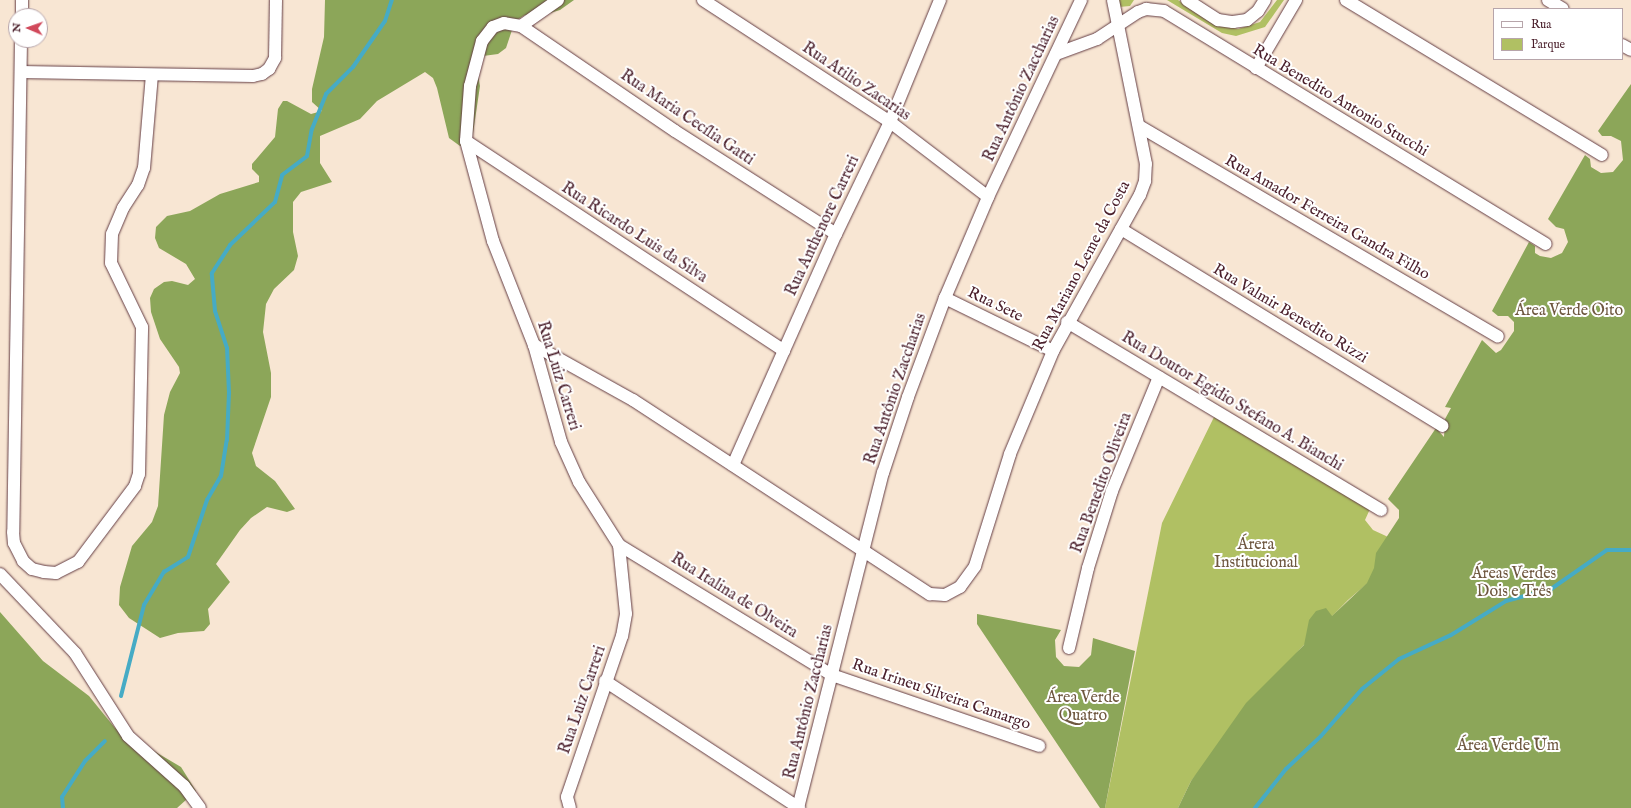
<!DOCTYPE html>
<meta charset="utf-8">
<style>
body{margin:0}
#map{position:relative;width:1631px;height:808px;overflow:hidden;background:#f8e6d3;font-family:"IM FELL English",serif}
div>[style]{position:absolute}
.green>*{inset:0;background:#b0c063}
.forest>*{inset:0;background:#8ca659}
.stream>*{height:4px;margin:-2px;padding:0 2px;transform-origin:2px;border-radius:2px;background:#46abc5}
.roads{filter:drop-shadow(0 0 1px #643d44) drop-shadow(0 0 1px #643d44)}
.street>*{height:12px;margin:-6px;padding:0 6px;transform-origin:6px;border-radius:6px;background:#fff}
span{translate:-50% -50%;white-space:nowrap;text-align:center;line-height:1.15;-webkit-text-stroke:4px #fff;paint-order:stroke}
.street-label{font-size:16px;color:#4a1f2b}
.park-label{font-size:16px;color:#6e573f}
.legend{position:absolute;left:1493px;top:8px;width:130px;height:52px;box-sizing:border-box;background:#fff;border:1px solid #b7a5aa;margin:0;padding:5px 7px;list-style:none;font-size:12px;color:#4a1f2b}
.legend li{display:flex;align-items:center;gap:8px;height:20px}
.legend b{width:20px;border:1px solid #b7a5aa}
.north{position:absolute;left:8px;top:8px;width:40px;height:40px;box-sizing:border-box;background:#fff;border:1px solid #b7a5aa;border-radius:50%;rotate:272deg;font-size:11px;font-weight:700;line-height:16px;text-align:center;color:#4a1f2b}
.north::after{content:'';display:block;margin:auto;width:14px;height:18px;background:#d1495b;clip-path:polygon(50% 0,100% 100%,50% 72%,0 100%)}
</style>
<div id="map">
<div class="green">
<i style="clip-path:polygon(1118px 0,1134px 0,1130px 6px,1119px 7px)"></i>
<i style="clip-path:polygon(1167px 0,1178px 0,1216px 24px,1238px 29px,1260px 22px,1277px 0,1284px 0,1265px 27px,1236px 36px,1222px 33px)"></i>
<i style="clip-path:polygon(1215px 415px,1370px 509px,1365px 520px,1373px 530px,1386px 536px,1406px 550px,1348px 600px,1300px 649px,1191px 781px,1178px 808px,1105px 808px,1162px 523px)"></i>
</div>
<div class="forest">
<i style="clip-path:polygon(325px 0,574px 0,560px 10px,547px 14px,525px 15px,515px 21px,506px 48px,498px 54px,483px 56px,476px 64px,480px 86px,473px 133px,468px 145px,460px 146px,449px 138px,437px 88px,433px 78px,425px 72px,377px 101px,360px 119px,320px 136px,320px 163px,332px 182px,301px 192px,293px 202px,293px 232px,298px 256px,294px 270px,274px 289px,266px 304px,263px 332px,271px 373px,271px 397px,252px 453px,256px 466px,275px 481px,295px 509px,287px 512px,267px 507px,251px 518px,240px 530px,216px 564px,230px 582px,208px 609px,210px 624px,204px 631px,178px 633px,160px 638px,129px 618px,119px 605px,120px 587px,132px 546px,152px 522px,158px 506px,164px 415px,170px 392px,180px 373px,179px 367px,160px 339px,151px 312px,150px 298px,154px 289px,164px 282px,172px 281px,188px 285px,195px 279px,186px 264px,159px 248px,155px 238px,156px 227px,167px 216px,190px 211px,220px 194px,259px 182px,259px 176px,252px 169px,252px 164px,275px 137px,278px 109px,283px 101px,287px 101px,311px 114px,322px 111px,312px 102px,312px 89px,324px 37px)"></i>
<i style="clip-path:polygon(1631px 84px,1631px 808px,1178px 808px,1191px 781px,1246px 703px,1304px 645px,1309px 620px,1316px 611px,1326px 608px,1332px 616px,1367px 583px,1374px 568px,1376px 553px,1399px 518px,1399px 510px,1388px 499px,1436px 428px,1444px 437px,1445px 419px,1451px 408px,1445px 407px,1482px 340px,1496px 353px,1501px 350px,1514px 331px,1514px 322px,1508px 316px,1498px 316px,1492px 311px,1529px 242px,1535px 246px,1535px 253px,1540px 256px,1551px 258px,1562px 253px,1568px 242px,1564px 229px,1556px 227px,1548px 219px,1585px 155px,1590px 159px,1591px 167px,1601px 173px,1613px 172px,1623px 160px,1621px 141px,1611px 136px,1602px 136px,1598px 131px)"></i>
<i style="clip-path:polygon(0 612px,43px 661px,89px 696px,115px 728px,181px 767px,196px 791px,177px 808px,0 808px)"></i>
<i style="clip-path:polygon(977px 614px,1061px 630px,1055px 640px,1056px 657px,1064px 666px,1079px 667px,1091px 655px,1093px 638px,1135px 651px,1105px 808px,1100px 808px,977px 624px)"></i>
</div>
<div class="stream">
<i style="left:121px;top:696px;width:94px;rotate:-75.8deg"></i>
<i style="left:144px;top:605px;width:39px;rotate:-59deg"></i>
<i style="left:164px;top:572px;width:28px;rotate:-32deg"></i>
<i style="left:188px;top:557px;width:60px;rotate:-71.6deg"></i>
<i style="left:207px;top:500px;width:28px;rotate:-60deg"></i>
<i style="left:221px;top:476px;width:36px;rotate:-81deg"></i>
<i style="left:227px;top:440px;width:47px;rotate:-87.6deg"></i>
<i style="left:229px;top:393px;width:45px;rotate:-92.5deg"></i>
<i style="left:227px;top:348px;width:39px;rotate:-108deg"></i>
<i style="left:215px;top:311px;width:38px;rotate:-95deg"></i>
<i style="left:212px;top:273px;width:33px;rotate:-57deg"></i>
<i style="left:230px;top:245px;width:62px;rotate:-43.7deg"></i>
<i style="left:275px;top:202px;width:28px;rotate:-75deg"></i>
<i style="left:282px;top:175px;width:31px;rotate:-37deg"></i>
<i style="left:307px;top:156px;width:27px;rotate:-80deg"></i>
<i style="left:312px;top:129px;width:38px;rotate:-68deg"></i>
<i style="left:326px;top:94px;width:38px;rotate:-45deg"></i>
<i style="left:353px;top:67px;width:56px;rotate:-55.2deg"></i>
<i style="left:385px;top:21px;width:22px;rotate:-72deg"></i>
<i style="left:63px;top:808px;width:11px;rotate:-95deg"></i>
<i style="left:62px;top:797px;width:43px;rotate:-57.4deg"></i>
<i style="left:85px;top:761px;width:28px;rotate:-45deg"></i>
<i style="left:1255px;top:808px;width:50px;rotate:-51.5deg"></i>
<i style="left:1286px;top:769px;width:48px;rotate:-43.3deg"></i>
<i style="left:1321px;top:736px;width:62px;rotate:-48.9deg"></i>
<i style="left:1362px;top:689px;width:48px;rotate:-39deg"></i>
<i style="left:1399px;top:659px;width:57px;rotate:-24.8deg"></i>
<i style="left:1451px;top:635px;width:65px;rotate:-31.7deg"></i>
<i style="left:1506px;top:601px;width:47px;rotate:-14.9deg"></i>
<i style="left:1551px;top:589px;width:68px;rotate:-34.9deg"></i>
<i style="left:1607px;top:550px;width:24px"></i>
</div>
<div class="roads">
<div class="street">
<i style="left:558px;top:0;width:45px;rotate:144.9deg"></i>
<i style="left:521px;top:26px;width:17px;rotate:-170deg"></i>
<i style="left:504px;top:23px;width:12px;rotate:160deg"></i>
<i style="left:493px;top:27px;width:18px;rotate:128deg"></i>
<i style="left:482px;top:41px;width:47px;rotate:104.9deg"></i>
<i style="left:470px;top:86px;width:55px;rotate:94.2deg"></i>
<i style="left:466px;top:141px;width:104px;rotate:74.9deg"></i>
<i style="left:493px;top:241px;width:112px;rotate:68.5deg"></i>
<i style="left:534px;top:345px;width:101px;rotate:74.4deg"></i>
<i style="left:561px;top:442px;width:44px;rotate:65.8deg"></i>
<i style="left:579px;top:482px;width:75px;rotate:57.6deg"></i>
<i style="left:619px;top:545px;width:69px;rotate:84.2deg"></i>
<i style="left:626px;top:614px;width:22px;rotate:100deg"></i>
<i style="left:622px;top:636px;width:170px;rotate:108.9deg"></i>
<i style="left:567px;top:797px;width:11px;rotate:75deg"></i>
<i style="left:703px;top:0;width:223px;rotate:33.1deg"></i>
<i style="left:890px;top:122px;width:123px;rotate:37.4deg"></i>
<i style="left:1187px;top:0;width:37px;rotate:33deg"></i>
<i style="left:1218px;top:20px;width:15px;rotate:8deg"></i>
<i style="left:1233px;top:22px;width:14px;rotate:-8deg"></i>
<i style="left:1247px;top:20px;width:14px;rotate:-39deg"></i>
<i style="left:1258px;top:11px;width:13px;rotate:-58deg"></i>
<i style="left:1346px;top:0;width:299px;rotate:31.2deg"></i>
<i style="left:1548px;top:0;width:17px;rotate:31deg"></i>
<i style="left:22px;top:16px;width:16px;rotate:-90deg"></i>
<i style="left:521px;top:26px;width:186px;rotate:34.3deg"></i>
<i style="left:675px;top:131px;width:191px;rotate:32.6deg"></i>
<i style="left:21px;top:40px;width:492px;rotate:90.9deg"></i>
<i style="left:13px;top:532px;width:11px;rotate:85deg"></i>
<i style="left:14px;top:543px;width:20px;rotate:63deg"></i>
<i style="left:23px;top:561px;width:12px;rotate:42deg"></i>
<i style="left:32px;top:569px;width:12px;rotate:14deg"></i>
<i style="left:44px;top:572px;width:12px;rotate:5deg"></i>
<i style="left:56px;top:573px;width:25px;rotate:-27deg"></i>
<i style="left:78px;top:562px;width:95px;rotate:-53.1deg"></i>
<i style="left:135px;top:486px;width:13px;rotate:-72deg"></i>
<i style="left:139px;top:474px;width:147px;rotate:-88.8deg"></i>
<i style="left:142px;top:327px;width:71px;rotate:-115.8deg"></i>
<i style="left:111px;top:263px;width:29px;rotate:-88deg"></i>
<i style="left:112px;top:234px;width:28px;rotate:-67deg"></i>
<i style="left:123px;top:208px;width:27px;rotate:-57deg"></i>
<i style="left:138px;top:185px;width:18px;rotate:-71deg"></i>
<i style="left:144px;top:168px;width:93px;rotate:-85.1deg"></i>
<i style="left:1622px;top:45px;width:10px;rotate:29deg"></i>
<i style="left:1056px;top:54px;width:44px;rotate:-20.1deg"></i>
<i style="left:1097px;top:39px;width:49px;rotate:-33.4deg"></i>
<i style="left:1138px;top:12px;width:9px;rotate:-21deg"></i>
<i style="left:1146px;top:9px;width:18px;rotate:6deg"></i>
<i style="left:1164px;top:11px;width:447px;rotate:31.4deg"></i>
<i style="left:1256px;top:68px;width:79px;rotate:-59.5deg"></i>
<i style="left:21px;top:72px;width:232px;rotate:1deg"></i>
<i style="left:253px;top:76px;width:9px;rotate:-13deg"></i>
<i style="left:262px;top:74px;width:9px;rotate:-36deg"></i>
<i style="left:269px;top:69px;width:13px;rotate:-61deg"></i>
<i style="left:275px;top:58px;width:58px;rotate:-89deg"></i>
<i style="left:1139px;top:126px;width:416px;rotate:30.4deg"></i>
<i style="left:466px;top:141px;width:381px;rotate:33.4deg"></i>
<i style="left:1121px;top:229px;width:377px;rotate:31.5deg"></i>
<i style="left:945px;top:298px;width:120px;rotate:26.1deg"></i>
<i style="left:1067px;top:322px;width:366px;rotate:30.9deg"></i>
<i style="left:534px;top:345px;width:113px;rotate:29.1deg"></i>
<i style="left:633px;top:400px;width:355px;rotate:33.2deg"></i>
<i style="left:930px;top:594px;width:15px;rotate:4deg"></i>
<i style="left:945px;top:595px;width:17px;rotate:-28deg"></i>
<i style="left:960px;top:587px;width:26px;rotate:-54deg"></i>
<i style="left:975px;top:566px;width:117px;rotate:-72.6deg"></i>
<i style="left:1010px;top:454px;width:112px;rotate:-67.3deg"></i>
<i style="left:1053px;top:351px;width:179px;rotate:-60.9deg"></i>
<i style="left:1140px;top:195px;width:15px;rotate:-70deg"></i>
<i style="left:1145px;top:181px;width:17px;rotate:-87deg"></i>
<i style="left:1146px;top:164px;width:167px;rotate:-101.4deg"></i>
<i style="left:733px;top:465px;width:253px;rotate:-66deg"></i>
<i style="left:836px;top:234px;width:124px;rotate:-64.3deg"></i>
<i style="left:890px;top:122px;width:132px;rotate:-67.7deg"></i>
<i style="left:619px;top:545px;width:250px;rotate:31.4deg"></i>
<i style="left:832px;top:675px;width:219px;rotate:18.9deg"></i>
<i style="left:0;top:574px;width:109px;rotate:46.5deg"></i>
<i style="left:75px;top:653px;width:98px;rotate:57.4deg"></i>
<i style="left:128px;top:736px;width:75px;rotate:41.8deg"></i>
<i style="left:184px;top:786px;width:27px;rotate:54deg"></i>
<i style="left:1069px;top:648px;width:82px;rotate:-76.6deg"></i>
<i style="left:1088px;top:568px;width:81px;rotate:-72.7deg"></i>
<i style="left:1112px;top:491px;width:123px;rotate:-67.6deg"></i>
<i style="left:605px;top:681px;width:232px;rotate:33.2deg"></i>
<i style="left:798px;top:808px;width:346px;rotate:-75.8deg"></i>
<i style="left:883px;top:473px;width:80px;rotate:-71.8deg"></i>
<i style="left:908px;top:397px;width:106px;rotate:-69.5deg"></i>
<i style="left:945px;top:298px;width:110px;rotate:-66.9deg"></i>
<i style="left:988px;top:197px;width:218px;rotate:-64.7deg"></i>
</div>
</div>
<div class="street-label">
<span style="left:856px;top:82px;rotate:34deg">Rua Atilio Zacarias</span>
<span style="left:1022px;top:89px;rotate:-65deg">Rua Antônio Zaccharias</span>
<span style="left:1340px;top:101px;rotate:31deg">Rua Benedito Antonio Stucchi</span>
<span style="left:687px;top:118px;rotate:34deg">Rua Maria Cecília Gatti</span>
<span style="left:1327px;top:218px;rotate:30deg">Rua Amador Ferreira Gandra Filho</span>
<span style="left:823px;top:226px;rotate:-65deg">Rua Anthenore Carreri</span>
<span style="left:634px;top:233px;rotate:33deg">Rua Ricardo Luis da Silva</span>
<span style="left:1082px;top:266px;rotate:-62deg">Rua Mariano Leme da Costa</span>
<span style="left:995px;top:305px;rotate:26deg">Rua Sete</span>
<span style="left:1290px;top:314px;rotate:31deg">Rua Valmir Benedito Rizzi</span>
<span style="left:558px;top:376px;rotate:73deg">Rua Luiz Carreri</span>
<span style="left:896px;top:389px;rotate:-71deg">Rua Antônio Zaccharias</span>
<span style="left:1232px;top:402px;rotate:31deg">Rua Doutor Egidio Stefano A. Bianchi</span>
<span style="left:1102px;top:483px;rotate:-70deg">Rua Benedito Oliveira</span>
<span style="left:734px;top:596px;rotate:32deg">Rua Italina de Olveira</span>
<span style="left:941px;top:695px;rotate:19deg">Rua Irineu Silveira Camargo</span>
<span style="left:583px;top:700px;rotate:-71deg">Rua Luiz Carreri</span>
<span style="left:809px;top:702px;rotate:-76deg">Rua Antônio Zaccharias</span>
</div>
<div class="park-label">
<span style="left:1569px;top:311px">Área Verde Oito</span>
<span style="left:1256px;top:554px">Árera<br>Institucional</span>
<span style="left:1514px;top:583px">Áreas Verdes<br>Dois e Três</span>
<span style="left:1083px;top:707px">Área Verde<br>Quatro</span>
<span style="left:1508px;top:746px">Área Verde Um</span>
</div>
<ul class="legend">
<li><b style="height:5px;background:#fff"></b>Rua</li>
<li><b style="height:11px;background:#b0c063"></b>Parque</li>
</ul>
<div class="north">N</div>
</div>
